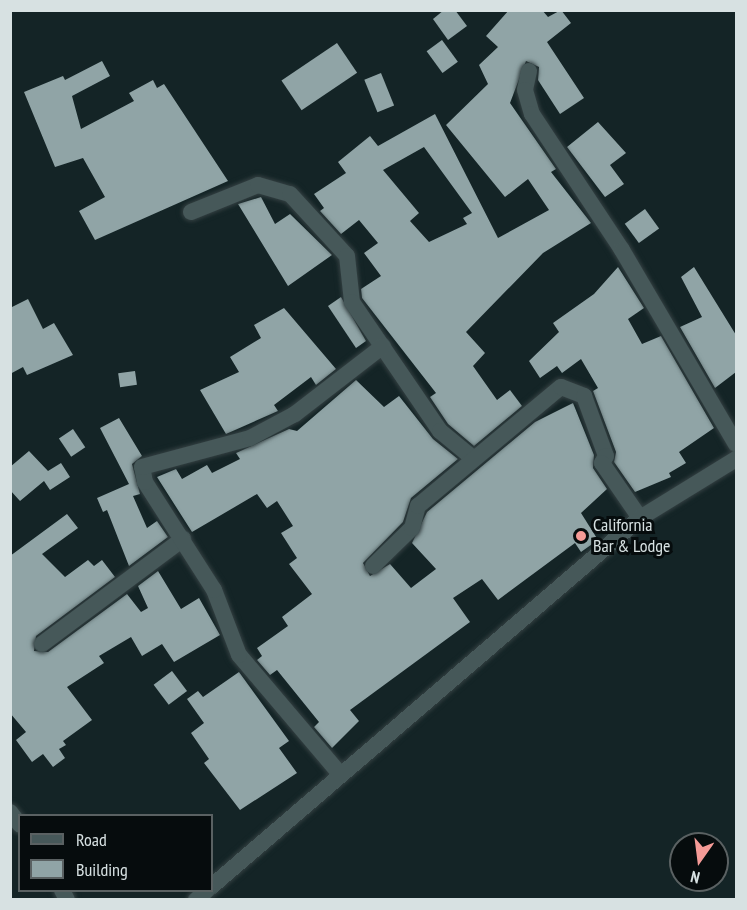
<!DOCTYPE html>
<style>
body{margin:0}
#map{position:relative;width:747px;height:910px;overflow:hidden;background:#142426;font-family:"PT Sans Narrow",sans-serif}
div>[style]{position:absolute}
.building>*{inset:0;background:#90a4a6;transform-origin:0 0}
.roads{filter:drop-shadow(0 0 2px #344042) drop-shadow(0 0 2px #344042)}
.minor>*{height:16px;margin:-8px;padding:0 8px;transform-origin:8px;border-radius:8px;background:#465859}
.dots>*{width:16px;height:16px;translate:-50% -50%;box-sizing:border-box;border:3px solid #060c0d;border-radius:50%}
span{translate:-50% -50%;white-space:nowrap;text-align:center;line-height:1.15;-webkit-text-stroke:6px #060c0d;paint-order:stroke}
.poi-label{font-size:18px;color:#d7e1e2}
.left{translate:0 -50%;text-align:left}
.frame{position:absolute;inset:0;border:12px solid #d7e1e2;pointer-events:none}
.legend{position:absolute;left:18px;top:814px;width:195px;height:78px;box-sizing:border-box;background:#060c0d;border:2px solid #5a6162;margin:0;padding:8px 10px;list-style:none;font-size:18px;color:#d7e1e2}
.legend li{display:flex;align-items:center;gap:12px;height:30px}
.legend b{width:30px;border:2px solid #5a6162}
.north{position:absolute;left:669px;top:832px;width:60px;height:60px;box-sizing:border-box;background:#060c0d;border:2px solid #5a6162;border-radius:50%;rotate:194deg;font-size:16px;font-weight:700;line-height:24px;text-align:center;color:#d7e1e2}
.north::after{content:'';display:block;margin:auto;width:21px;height:27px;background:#f59b97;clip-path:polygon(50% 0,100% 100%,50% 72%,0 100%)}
</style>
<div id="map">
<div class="building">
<i style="clip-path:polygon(444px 10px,455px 10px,467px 26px,448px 40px,433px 19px)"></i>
<i style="clip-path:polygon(evenodd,509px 10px,542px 10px,548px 17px,561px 10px,571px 23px,547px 42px,584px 98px,560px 114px,538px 80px,539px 67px,526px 61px,510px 103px,556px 169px,551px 172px,591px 223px,543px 253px,466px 332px,485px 353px,473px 366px,497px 400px,510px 390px,522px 406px,474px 446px,448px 424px,430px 397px,436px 393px,362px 298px,361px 289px,381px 276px,364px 253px,378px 243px,359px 220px,341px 234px,320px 211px,324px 208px,314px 194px,346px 173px,338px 162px,370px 136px,378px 146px,435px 114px,498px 238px,549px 210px,528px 179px,505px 197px,446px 125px,488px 84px,479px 65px,498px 47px,486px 36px,509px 10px,424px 147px,472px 213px,463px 218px,467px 224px,429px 242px,410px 221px,419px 213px,383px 170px,424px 147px)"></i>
<i style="left:442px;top:40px;width:27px;height:19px;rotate:54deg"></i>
<i style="left:337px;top:43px;width:36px;height:67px;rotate:56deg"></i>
<i style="clip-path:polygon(102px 61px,110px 76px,72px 96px,81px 129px,134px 101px,129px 93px,153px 80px,157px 88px,164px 84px,228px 181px,95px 240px,79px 211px,105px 197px,83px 158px,55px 167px,24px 92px,63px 76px,65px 80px)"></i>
<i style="left:381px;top:73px;width:35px;height:18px;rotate:68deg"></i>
<i style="clip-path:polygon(598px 122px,626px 153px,610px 165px,624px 184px,605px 197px,567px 147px)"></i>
<i style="clip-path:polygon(261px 197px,275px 224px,290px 214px,332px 255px,288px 286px,238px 204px)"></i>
<i style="left:645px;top:209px;width:24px;height:25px;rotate:54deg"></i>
<i style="clip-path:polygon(618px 267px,644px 308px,628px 319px,642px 344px,661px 336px,714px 428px,679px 452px,686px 463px,669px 473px,671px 477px,635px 492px,614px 462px,616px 452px,593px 391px,598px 388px,581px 359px,562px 373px,557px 366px,540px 378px,529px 361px,559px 332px,553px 323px,594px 294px)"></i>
<i style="clip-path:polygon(694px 267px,736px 335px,736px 372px,715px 388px,680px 327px,702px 317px,681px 277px)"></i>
<i style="clip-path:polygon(341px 297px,366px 341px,356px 348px,328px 306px)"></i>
<i style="clip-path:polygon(28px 299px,43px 329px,54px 323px,73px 355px,27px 375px,23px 367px,10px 374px,10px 308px)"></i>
<i style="clip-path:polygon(284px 308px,336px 369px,316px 385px,311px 377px,274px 405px,278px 411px,226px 434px,200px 390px,239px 372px,230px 357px,261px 338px,254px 325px)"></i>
<i style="left:135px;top:371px;width:14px;height:17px;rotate:82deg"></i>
<i style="clip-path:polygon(356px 380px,384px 407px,399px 396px,433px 439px,458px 459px,411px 498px,403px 522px,363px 563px,370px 576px,390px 564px,411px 588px,436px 569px,412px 543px,427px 512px,535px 422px,573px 403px,594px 455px,593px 468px,607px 489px,581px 513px,598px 540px,581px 552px,575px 543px,498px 600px,482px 579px,453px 598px,470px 622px,350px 710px,359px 721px,332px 748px,314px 727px,319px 722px,277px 670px,270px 675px,257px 660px,262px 656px,257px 648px,288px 626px,282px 617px,312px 594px,289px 564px,297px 558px,281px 533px,293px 526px,277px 501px,267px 508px,257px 494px,192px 532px,157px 477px,176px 469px,182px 479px,207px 465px,212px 473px,240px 459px,236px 453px,289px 429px,297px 431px)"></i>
<i style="clip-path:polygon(119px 418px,142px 456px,132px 464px,140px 494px,133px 496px,147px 528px,157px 521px,168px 537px,129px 566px,107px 510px,103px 512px,97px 498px,129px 484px,100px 428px)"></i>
<i style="left:73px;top:429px;width:22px;height:17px;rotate:56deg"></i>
<i style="clip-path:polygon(29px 451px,48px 471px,61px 463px,70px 477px,50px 490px,44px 481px,20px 501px,10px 490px,10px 467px)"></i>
<i style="clip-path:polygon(67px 514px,78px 528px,42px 554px,65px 577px,88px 560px,94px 566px,102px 560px,115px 577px,36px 636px,34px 651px,48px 652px,127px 594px,141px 612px,148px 608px,138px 586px,158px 571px,181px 609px,199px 598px,220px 635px,174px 662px,162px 644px,142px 656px,131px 637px,99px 656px,104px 663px,67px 687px,92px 720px,63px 741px,66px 745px,59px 749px,65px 758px,53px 767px,43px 754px,32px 762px,16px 740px,26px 732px,10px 713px,10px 556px)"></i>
<i style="left:172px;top:671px;width:25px;height:23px;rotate:53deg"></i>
<i style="clip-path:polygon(239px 672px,289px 741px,279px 748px,297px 773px,240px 810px,204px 763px,209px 759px,191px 733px,204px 723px,187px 699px,198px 691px,203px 697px)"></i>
</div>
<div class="roads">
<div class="minor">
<i style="left:529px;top:71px;width:19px;rotate:102deg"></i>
<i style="left:525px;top:90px;width:25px;rotate:74deg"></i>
<i style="left:532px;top:114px;width:163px;rotate:56.5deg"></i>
<i style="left:622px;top:250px;width:225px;rotate:59.6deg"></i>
<i style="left:191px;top:212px;width:72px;rotate:-21.9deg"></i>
<i style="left:258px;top:185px;width:33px;rotate:16deg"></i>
<i style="left:290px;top:194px;width:84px;rotate:47.4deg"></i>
<i style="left:347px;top:256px;width:46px;rotate:83.8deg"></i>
<i style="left:352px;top:302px;width:156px;rotate:55.7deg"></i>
<i style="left:440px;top:431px;width:44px;rotate:39.5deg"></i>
<i style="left:373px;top:566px;width:54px;rotate:-44.3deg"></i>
<i style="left:412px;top:528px;width:23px;rotate:-75deg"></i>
<i style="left:418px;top:506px;width:186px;rotate:-39.8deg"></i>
<i style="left:561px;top:387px;width:25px;rotate:21deg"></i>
<i style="left:584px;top:396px;width:64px;rotate:69.9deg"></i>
<i style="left:606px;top:456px;width:8px;rotate:120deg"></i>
<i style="left:602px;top:463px;width:67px;rotate:55.4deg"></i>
<i style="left:42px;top:644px;width:176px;rotate:-36.7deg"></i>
<i style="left:340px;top:774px;width:156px;rotate:-130.3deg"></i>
<i style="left:239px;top:655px;width:70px;rotate:-111deg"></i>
<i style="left:214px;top:590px;width:128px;rotate:-122.6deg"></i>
<i style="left:145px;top:482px;width:15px;rotate:-101deg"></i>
<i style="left:142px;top:467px;width:112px;rotate:-15deg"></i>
<i style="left:250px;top:438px;width:51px;rotate:-28.1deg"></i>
<i style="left:295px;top:414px;width:111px;rotate:-37.7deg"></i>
<i style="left:10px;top:812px;width:16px;rotate:52deg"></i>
<i style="left:212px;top:886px;width:564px;rotate:-40.69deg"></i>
<i style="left:640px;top:518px;width:113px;rotate:-31.6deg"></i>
<i style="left:62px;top:890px;width:11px;rotate:63deg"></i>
<i style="left:196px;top:900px;width:15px;rotate:-42deg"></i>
</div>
</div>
<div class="dots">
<i style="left:581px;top:536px;background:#f59b97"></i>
</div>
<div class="poi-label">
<span class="left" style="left:593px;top:536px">California<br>Bar &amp; Lodge</span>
</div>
<div class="frame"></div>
<ul class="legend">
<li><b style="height:8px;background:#465859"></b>Road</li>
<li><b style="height:16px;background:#90a4a6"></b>Building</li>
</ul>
<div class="north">N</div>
</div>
